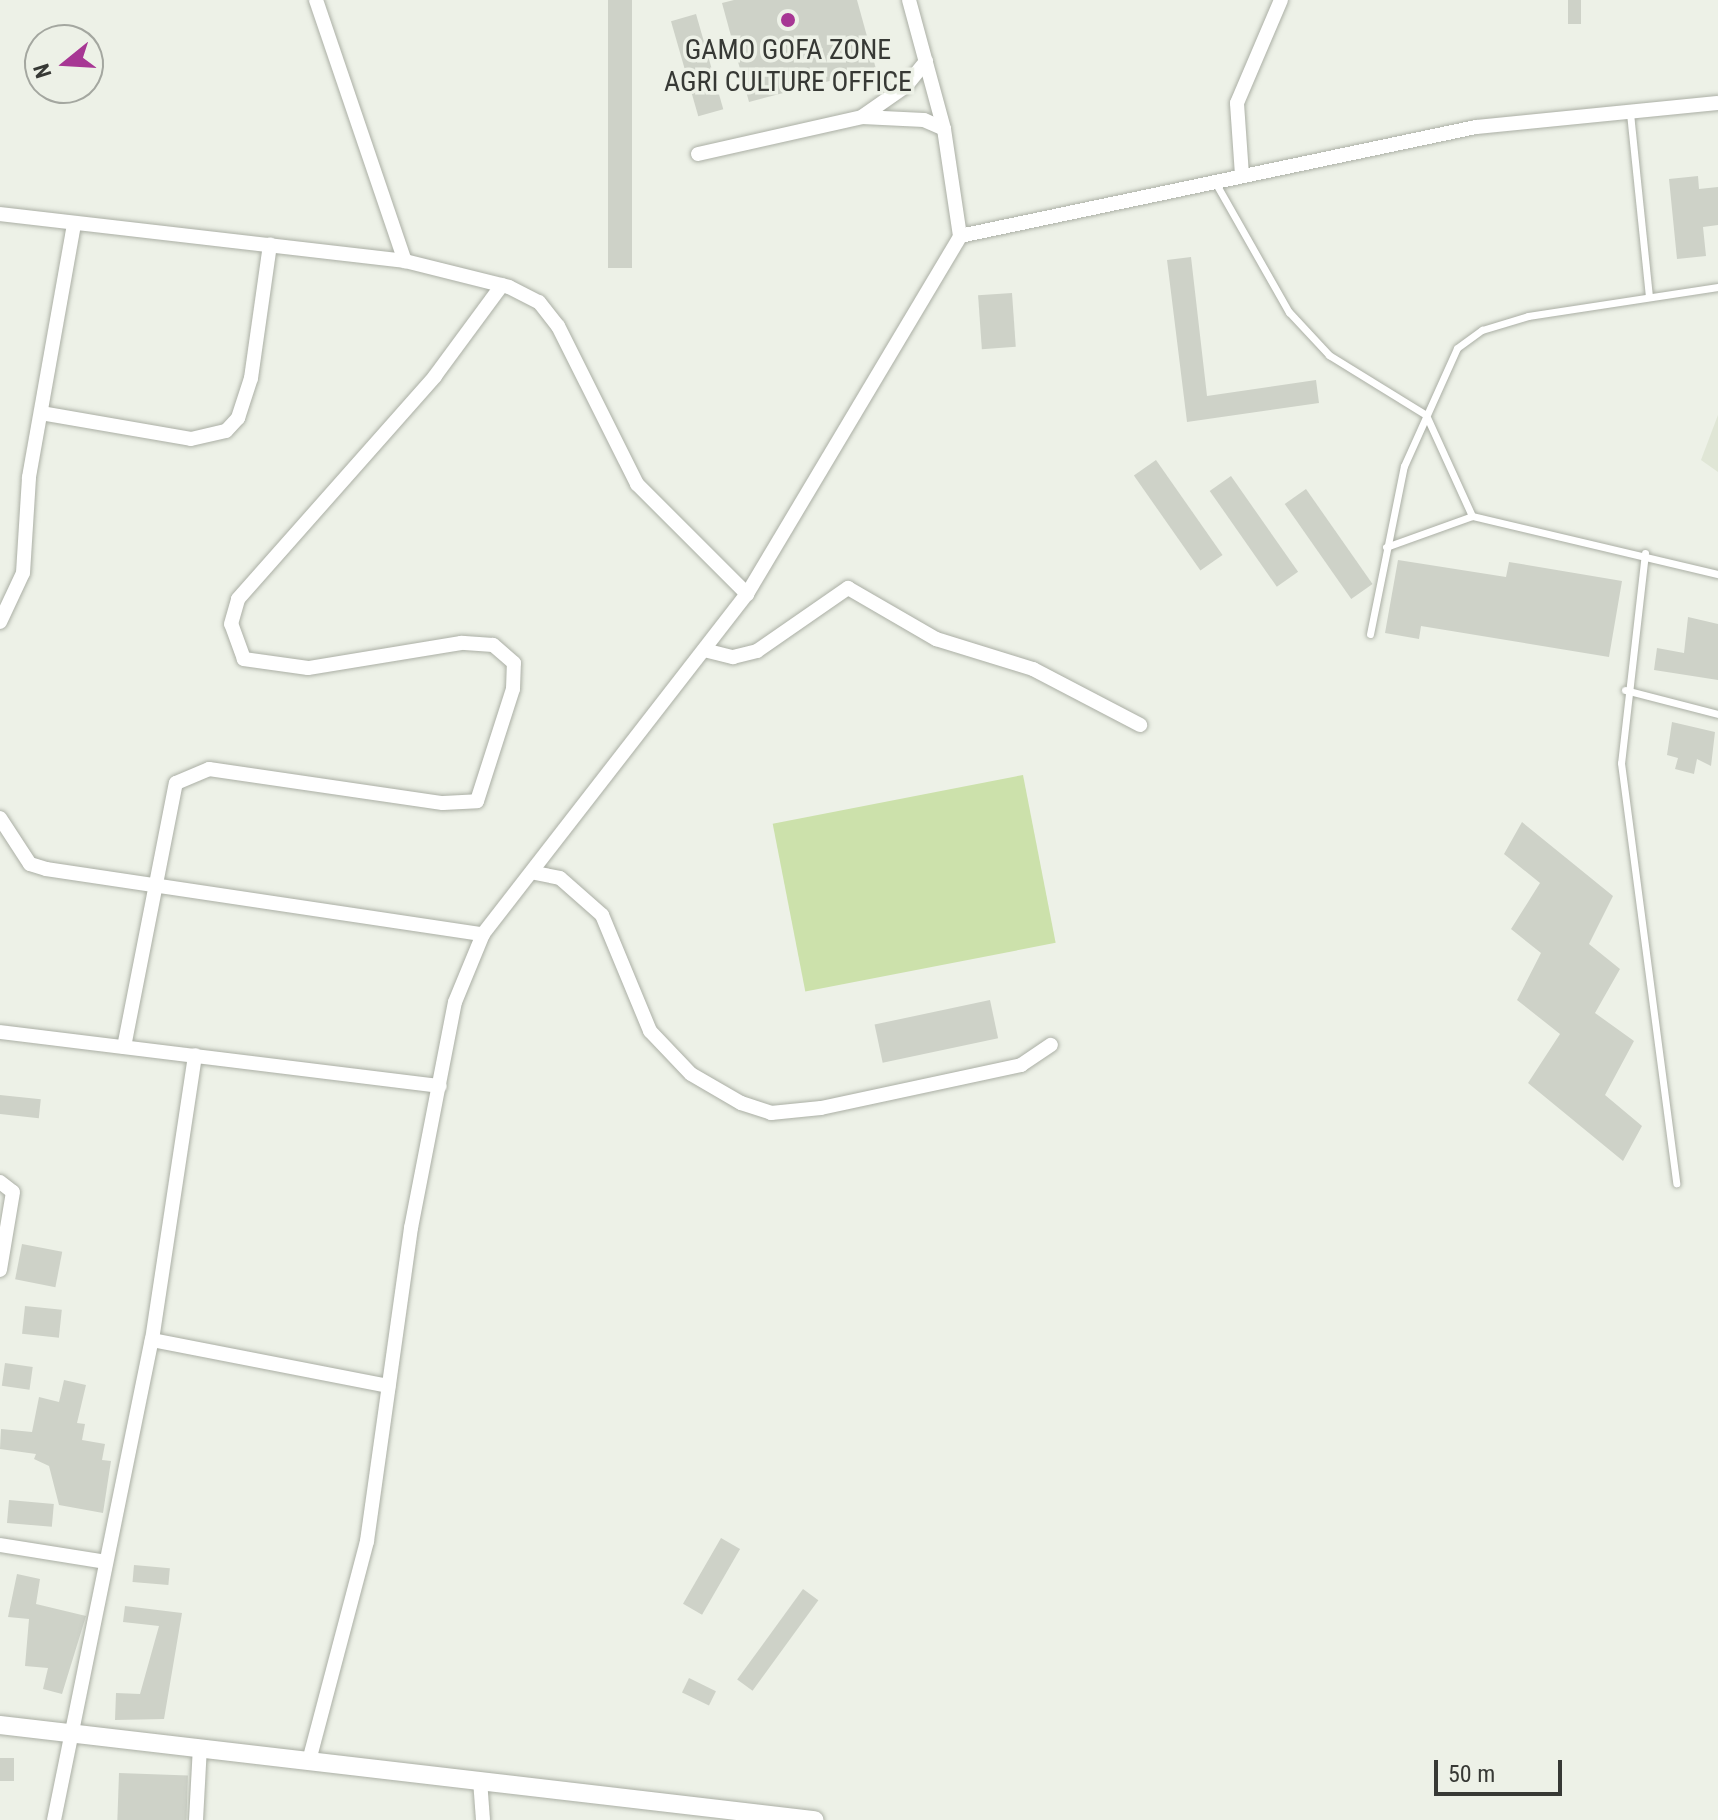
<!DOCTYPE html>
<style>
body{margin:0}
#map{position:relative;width:1718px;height:1820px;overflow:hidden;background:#edf1e7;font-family:"Roboto Condensed",sans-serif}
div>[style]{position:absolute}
.built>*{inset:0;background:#e0e6d6}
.green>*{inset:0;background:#cce1ab;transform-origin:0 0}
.building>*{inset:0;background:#ced2c8;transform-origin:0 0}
.roads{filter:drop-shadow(0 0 2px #abafa5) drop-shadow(0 0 2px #abafa5)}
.service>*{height:7px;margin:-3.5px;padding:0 3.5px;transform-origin:3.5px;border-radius:3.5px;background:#fff}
.minor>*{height:14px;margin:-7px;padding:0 7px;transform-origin:7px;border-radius:7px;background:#fff}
.tertiary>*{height:18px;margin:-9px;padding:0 9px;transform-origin:9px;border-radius:9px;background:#fff}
.dots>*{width:22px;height:22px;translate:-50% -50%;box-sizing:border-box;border:4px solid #edf1e7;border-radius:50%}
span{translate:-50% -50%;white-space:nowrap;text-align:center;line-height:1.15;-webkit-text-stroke:7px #edf1e7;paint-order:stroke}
.poi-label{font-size:28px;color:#373935}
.north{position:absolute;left:24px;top:24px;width:80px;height:80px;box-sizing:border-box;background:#edf1e7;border:2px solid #a4a7a0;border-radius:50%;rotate:252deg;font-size:22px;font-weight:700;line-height:32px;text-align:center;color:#373935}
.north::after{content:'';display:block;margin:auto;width:28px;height:36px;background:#a73794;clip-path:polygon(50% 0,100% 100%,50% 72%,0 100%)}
.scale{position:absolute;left:1434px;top:1760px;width:128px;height:36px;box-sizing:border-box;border:4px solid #373935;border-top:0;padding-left:10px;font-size:24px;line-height:28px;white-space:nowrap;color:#373935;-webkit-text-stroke:6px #edf1e7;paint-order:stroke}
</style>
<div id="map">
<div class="built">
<i style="clip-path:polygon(1718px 415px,1718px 472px,1701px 460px)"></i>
</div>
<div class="green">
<i style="left:1023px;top:775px;width:171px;height:255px;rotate:79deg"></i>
</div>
<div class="building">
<i style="left:608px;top:0;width:24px;height:268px"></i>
<i style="clip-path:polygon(734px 0,857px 0,876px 69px,749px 102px,722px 3px)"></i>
<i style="left:1568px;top:0;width:13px;height:24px"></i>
<i style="left:696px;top:14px;width:99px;height:26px;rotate:74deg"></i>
<i style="clip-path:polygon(1698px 176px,1699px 189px,1718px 187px,1718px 225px,1703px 227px,1706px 256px,1677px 259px,1669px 179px)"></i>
<i style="clip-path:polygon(1191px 257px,1207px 396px,1316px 380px,1319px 403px,1187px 422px,1167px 260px)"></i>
<i style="left:1012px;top:293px;width:54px;height:34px;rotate:86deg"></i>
<i style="left:1156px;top:460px;width:116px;height:27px;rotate:55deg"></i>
<i style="left:1231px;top:476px;width:117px;height:26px;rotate:55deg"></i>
<i style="left:1306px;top:489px;width:116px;height:26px;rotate:55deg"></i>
<i style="clip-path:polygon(1398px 560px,1506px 577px,1509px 562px,1622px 581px,1609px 657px,1421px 626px,1419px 639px,1385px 633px)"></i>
<i style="clip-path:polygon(1688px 617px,1718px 624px,1718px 680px,1654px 670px,1657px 648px,1684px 653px)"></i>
<i style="clip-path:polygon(1672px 722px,1715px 732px,1711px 766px,1697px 759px,1694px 774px,1675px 769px,1678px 758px,1667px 755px)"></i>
<i style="clip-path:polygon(1522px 822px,1613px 896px,1589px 944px,1620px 969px,1595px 1013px,1634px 1041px,1605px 1095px,1642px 1126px,1623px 1161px,1528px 1083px,1560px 1034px,1517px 1000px,1541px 953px,1511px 929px,1540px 883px,1504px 854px)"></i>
<i style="left:990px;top:1000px;width:39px;height:118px;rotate:78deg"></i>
<i style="left:0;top:1095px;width:41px;height:19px;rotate:6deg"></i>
<i style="left:22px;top:1244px;width:41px;height:36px;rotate:11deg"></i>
<i style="left:25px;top:1306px;width:37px;height:28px;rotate:6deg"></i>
<i style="left:5px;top:1363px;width:28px;height:23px;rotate:8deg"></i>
<i style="clip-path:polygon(64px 1380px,86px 1385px,77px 1423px,85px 1424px,82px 1440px,105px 1444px,102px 1460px,111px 1461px,103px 1513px,59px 1505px,49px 1466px,34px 1459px,36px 1454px,0 1449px,1px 1429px,32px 1432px,39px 1397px,59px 1402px)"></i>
<i style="left:9px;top:1500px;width:45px;height:23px;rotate:5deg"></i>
<i style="left:721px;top:1538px;width:22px;height:76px;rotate:30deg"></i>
<i style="left:134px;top:1565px;width:36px;height:17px;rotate:5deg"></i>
<i style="clip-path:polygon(17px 1574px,40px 1579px,36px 1604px,86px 1616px,62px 1694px,43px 1689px,48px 1668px,25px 1666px,29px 1619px,8px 1617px)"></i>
<i style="left:803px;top:1589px;width:19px;height:112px;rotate:36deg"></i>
<i style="clip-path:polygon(125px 1606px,182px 1613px,164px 1719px,115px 1720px,116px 1693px,140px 1694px,159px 1626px,123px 1622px)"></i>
<i style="left:689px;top:1678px;width:30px;height:16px;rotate:26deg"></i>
<i style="left:0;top:1758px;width:14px;height:23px"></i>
<i style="left:119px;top:1773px;width:69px;height:48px;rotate:2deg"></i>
</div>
<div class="roads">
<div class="service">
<i style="left:1630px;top:113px;width:185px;rotate:84.1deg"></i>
<i style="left:1215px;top:182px;width:150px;rotate:60.4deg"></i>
<i style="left:1289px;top:312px;width:59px;rotate:47.1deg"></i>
<i style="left:1329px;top:355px;width:114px;rotate:31.7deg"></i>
<i style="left:1426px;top:415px;width:111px;rotate:65.5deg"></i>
<i style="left:1386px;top:547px;width:91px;rotate:-19.8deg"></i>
<i style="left:1472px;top:516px;width:253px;rotate:13.3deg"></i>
<i style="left:1645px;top:553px;width:211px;rotate:96.5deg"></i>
<i style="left:1621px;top:763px;width:424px;rotate:82.5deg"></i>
<i style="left:1370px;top:634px;width:171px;rotate:-78.6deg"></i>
<i style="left:1404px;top:466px;width:129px;rotate:-65.8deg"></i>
<i style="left:1457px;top:348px;width:31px;rotate:-36deg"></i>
<i style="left:1482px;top:330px;width:48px;rotate:-16.9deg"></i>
<i style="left:1528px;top:316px;width:192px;rotate:-8.7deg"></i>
<i style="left:1625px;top:690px;width:96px;rotate:14.5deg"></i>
</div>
<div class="minor">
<i style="left:316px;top:0;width:276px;rotate:71.2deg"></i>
<i style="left:909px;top:0;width:134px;rotate:74.8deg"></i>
<i style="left:944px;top:129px;width:108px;rotate:81.5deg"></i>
<i style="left:863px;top:116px;width:52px;rotate:-34.9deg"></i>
<i style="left:906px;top:86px;width:32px;rotate:-51deg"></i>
<i style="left:698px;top:154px;width:168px;rotate:-12.7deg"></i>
<i style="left:862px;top:117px;width:62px;rotate:2.8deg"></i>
<i style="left:924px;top:120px;width:22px;rotate:24deg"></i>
<i style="left:1242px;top:175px;width:72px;rotate:-94deg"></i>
<i style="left:1237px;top:103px;width:112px;rotate:-66.9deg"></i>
<i style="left:0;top:214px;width:408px;rotate:6.6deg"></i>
<i style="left:405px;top:261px;width:107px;rotate:14deg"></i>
<i style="left:509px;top:287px;width:34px;rotate:27deg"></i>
<i style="left:539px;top:302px;width:31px;rotate:52deg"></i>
<i style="left:558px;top:326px;width:177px;rotate:63.4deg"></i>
<i style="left:637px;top:484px;width:156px;rotate:45deg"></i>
<i style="left:41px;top:413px;width:152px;rotate:9.8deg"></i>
<i style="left:191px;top:439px;width:36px;rotate:-13deg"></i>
<i style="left:226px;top:431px;width:18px;rotate:-47deg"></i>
<i style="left:238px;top:418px;width:42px;rotate:-72deg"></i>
<i style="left:251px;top:378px;width:135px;rotate:-81.9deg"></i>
<i style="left:0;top:622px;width:54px;rotate:-64.9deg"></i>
<i style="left:23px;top:573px;width:96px;rotate:-86.4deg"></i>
<i style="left:29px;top:477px;width:257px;rotate:-79.9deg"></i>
<i style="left:704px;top:650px;width:30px;rotate:14deg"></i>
<i style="left:733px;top:657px;width:25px;rotate:-14deg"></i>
<i style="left:757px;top:651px;width:111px;rotate:-34.7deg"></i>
<i style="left:848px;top:588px;width:102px;rotate:30.1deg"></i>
<i style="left:936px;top:639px;width:102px;rotate:17.2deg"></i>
<i style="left:1033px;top:669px;width:121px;rotate:27.6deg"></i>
<i style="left:0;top:818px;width:55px;rotate:56.9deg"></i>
<i style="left:30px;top:864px;width:17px;rotate:17deg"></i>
<i style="left:46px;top:869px;width:442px;rotate:8.5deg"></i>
<i style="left:535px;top:873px;width:25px;rotate:11deg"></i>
<i style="left:560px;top:878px;width:56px;rotate:41.4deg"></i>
<i style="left:602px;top:915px;width:126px;rotate:67.5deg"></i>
<i style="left:650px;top:1031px;width:59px;rotate:46.4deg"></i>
<i style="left:691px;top:1074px;width:58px;rotate:30.1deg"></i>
<i style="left:741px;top:1103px;width:32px;rotate:18deg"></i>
<i style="left:771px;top:1113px;width:50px;rotate:-5.7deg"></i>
<i style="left:821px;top:1108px;width:205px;rotate:-12.1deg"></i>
<i style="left:1021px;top:1065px;width:36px;rotate:-34deg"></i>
<i style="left:0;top:1032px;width:443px;rotate:7deg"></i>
<i style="left:124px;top:1047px;width:269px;rotate:-78.9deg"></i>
<i style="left:176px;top:783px;width:36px;rotate:-23deg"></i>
<i style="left:209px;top:769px;width:236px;rotate:8.3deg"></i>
<i style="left:443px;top:803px;width:34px;rotate:-3deg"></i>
<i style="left:477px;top:801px;width:118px;rotate:-72.2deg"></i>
<i style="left:513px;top:689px;width:26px;rotate:-88deg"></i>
<i style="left:514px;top:663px;width:28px;rotate:-139deg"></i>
<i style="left:493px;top:645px;width:32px;rotate:-176deg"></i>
<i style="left:461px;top:643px;width:155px;rotate:170.7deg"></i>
<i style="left:308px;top:668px;width:65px;rotate:-172deg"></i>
<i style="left:244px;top:659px;width:37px;rotate:-110deg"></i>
<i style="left:231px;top:624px;width:26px;rotate:-74deg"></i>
<i style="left:238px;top:599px;width:298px;rotate:-48.5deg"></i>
<i style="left:435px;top:376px;width:113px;rotate:-53.6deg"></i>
<i style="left:0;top:1182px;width:16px;rotate:38deg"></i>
<i style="left:13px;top:1192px;width:79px;rotate:99.5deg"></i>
<i style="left:152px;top:1340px;width:241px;rotate:11deg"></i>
<i style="left:0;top:1545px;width:107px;rotate:9.1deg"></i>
<i style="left:310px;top:1757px;width:223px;rotate:-75.2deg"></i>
<i style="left:367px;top:1541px;width:316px;rotate:-82deg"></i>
<i style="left:411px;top:1228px;width:230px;rotate:-79deg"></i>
<i style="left:455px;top:1002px;width:74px;rotate:-67.6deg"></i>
<i style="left:483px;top:934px;width:430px;rotate:-52.2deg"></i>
<i style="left:747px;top:594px;width:417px;rotate:-59.2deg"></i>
<i style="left:960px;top:236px;width:527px;rotate:-11.93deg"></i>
<i style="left:1476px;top:127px;width:243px;rotate:-5.7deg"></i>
<i style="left:480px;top:1780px;width:40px;rotate:85.7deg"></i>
<i style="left:54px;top:1820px;width:490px;rotate:-78.5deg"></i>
<i style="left:152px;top:1340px;width:288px;rotate:-81.4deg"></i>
<i style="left:196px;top:1820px;width:73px;rotate:-86.9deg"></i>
</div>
<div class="tertiary">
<i style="left:0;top:1725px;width:820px;rotate:6.66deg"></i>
</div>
</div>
<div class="dots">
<i style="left:788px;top:20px;background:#a73794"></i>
</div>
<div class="poi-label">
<span style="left:788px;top:66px">GAMO GOFA ZONE<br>AGRI CULTURE OFFICE</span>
</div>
<div class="north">N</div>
<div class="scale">50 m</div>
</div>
